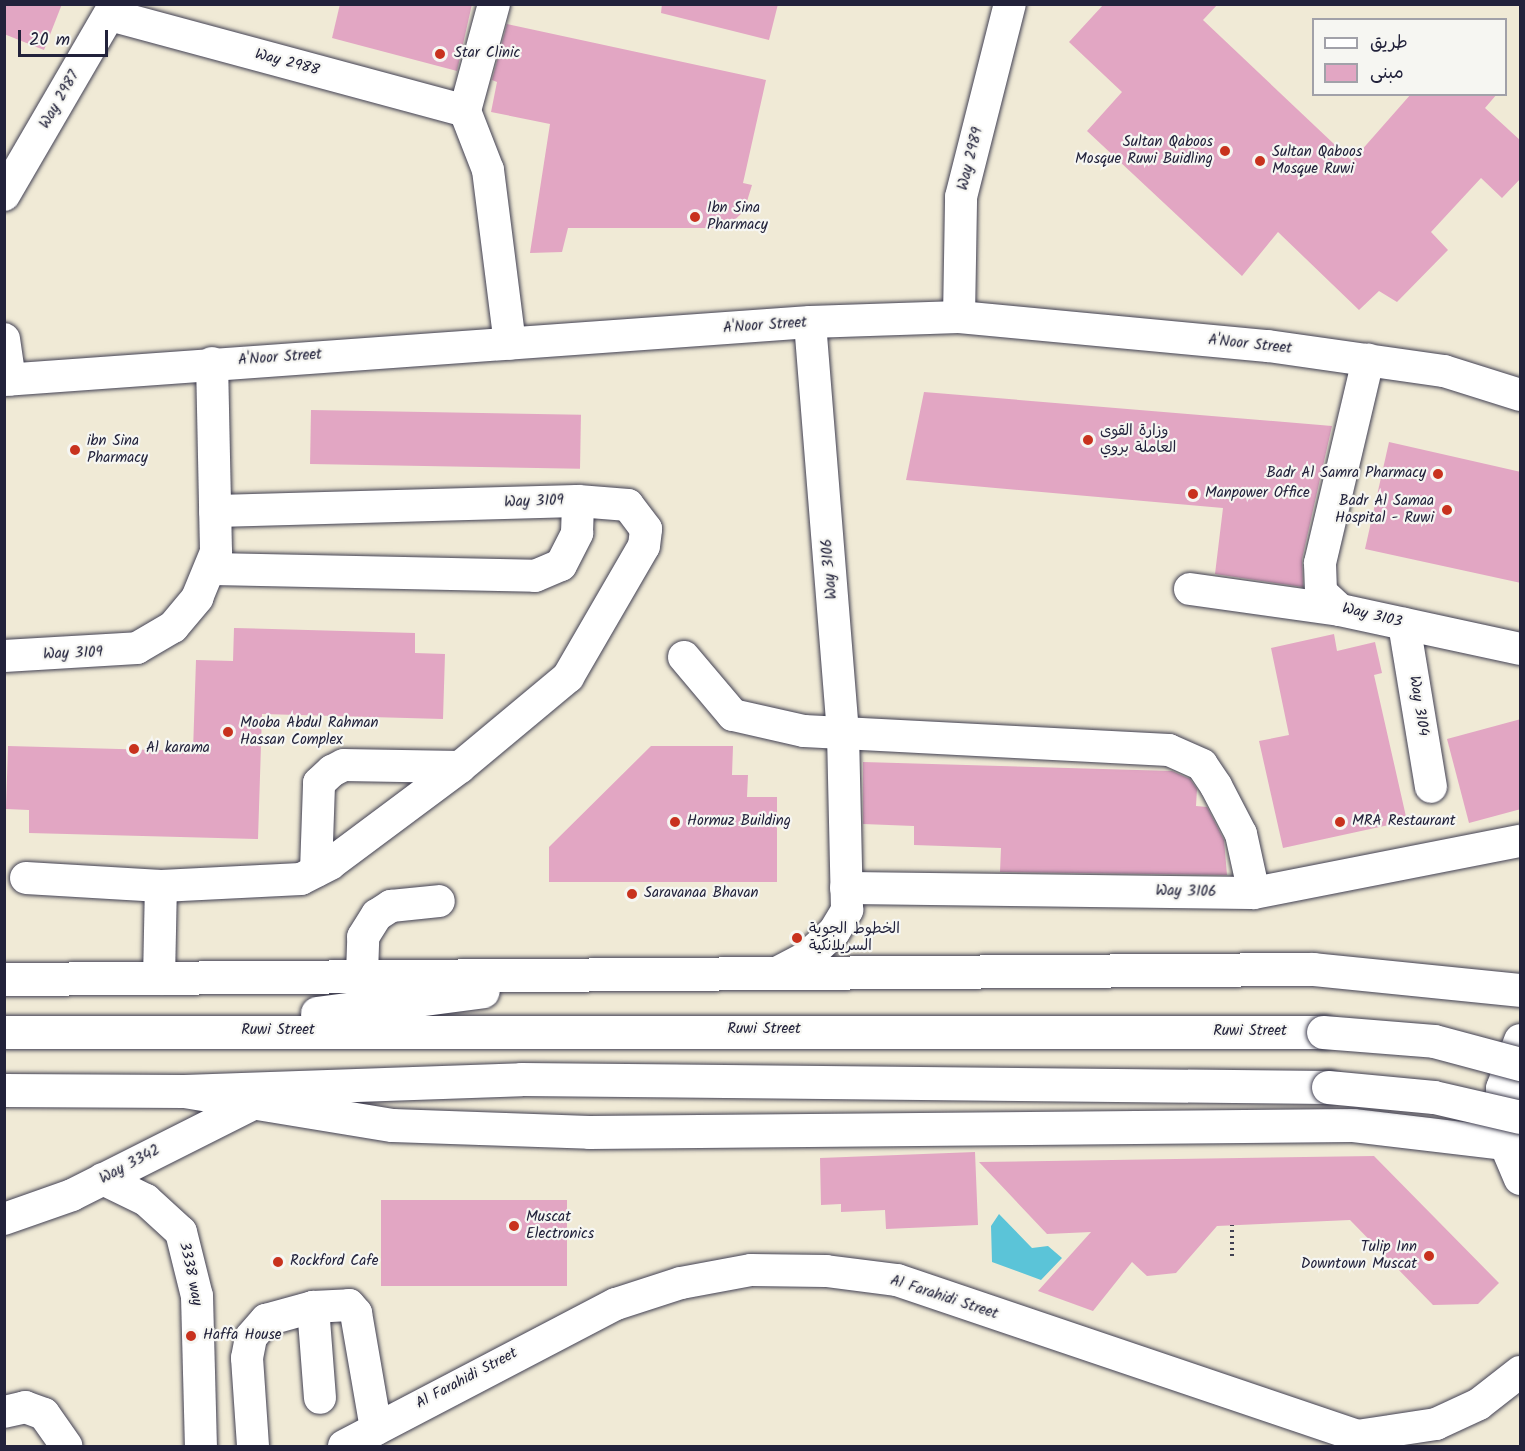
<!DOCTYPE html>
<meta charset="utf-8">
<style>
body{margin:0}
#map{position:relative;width:1525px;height:1451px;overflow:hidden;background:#f0ead6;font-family:Kalam,"Playpen Sans Arabic",sans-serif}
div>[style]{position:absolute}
.water>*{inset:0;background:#5bc4d8}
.building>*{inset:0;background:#e2a6c3;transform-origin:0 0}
.path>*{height:4px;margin-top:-2px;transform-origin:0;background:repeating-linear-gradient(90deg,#414052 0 1.5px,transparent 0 6px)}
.roads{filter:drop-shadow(0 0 2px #414052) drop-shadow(0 0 2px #414052)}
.minor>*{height:32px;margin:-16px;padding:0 16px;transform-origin:16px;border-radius:16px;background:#fff}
.major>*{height:33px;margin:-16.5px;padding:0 16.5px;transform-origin:16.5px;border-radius:16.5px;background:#fff}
.bridges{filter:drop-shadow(0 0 2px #414052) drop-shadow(0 0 2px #414052)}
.major-bridge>*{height:33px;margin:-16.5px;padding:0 16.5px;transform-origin:16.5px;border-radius:16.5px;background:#fff}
.dots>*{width:16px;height:16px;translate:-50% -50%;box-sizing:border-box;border:3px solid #f6f6f2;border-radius:50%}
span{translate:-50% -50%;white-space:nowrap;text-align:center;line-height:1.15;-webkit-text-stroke:4.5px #f6f6f2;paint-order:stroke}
.poi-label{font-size:15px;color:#22223b}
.left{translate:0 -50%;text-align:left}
.right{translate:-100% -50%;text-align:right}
.street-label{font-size:15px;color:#22223b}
.frame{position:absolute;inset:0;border:6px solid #22223b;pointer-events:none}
.legend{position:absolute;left:1312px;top:18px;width:195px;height:78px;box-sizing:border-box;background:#f6f6f2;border:2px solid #a1a1a9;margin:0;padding:8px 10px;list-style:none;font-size:18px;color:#22223b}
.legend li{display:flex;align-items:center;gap:12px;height:30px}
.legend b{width:30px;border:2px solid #a1a1a9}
.scale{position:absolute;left:18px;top:30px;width:90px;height:27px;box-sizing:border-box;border:3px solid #22223b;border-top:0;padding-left:8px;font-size:18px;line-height:21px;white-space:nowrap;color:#22223b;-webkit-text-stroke:4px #f6f6f2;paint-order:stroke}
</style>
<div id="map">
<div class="water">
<i style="clip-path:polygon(999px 1214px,1032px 1248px,1048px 1246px,1062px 1258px,1041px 1280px,992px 1262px,991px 1226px)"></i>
</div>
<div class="building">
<i style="clip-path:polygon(4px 4px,62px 4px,44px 50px,4px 34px)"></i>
<i style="clip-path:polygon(340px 4px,472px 4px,457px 71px,332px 38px)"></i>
<i style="clip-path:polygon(662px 4px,778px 4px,769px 40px,661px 13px)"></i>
<i style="clip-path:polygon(1104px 4px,1218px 4px,1203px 20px,1352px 161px,1411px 94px,1497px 94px,1485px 108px,1521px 141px,1521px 178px,1502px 198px,1481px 178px,1431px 232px,1448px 250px,1397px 302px,1379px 291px,1359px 310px,1278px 232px,1242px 276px,1087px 131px,1122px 92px,1069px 42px)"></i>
<i style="clip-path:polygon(507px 24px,766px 80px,743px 183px,752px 185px,744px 211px,726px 228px,568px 228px,562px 252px,530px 253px,550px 124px,491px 112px,497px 82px,492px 80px)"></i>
<i style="clip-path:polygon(924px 392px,1332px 426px,1302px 559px,1303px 587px,1215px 574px,1223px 508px,906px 480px)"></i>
<i style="left:311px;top:410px;width:270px;height:54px;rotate:1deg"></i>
<i style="clip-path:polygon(1389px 442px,1521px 472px,1521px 583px,1365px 549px)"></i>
<i style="clip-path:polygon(234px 628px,415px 633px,415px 653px,445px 654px,443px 719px,262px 714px,258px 839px,29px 833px,29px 810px,6px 809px,8px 746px,193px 751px,196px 660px,233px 661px)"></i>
<i style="clip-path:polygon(1334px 634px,1337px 651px,1375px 642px,1382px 673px,1374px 675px,1407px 821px,1283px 848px,1259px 741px,1289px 735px,1271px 648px)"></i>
<i style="clip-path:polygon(1521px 719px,1521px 809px,1469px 823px,1447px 739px)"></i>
<i style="clip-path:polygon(651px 746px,733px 746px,732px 775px,748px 775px,747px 797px,777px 797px,777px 882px,549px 882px,549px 847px)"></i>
<i style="clip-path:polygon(863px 762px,1172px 771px,1190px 779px,1197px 789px,1196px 806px,1207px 807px,1224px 840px,1227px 875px,1000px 872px,1001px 848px,914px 845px,914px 826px,863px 824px)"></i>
<i style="clip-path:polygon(975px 1152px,978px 1225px,886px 1229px,885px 1210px,841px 1212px,841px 1204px,821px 1205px,820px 1158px)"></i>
<i style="clip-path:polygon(1374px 1156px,1499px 1283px,1478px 1304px,1433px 1305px,1350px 1220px,1217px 1226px,1176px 1273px,1147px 1276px,1132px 1262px,1093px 1311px,1038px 1291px,1091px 1232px,1047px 1234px,979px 1162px)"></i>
<i style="left:381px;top:1200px;width:186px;height:86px"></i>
</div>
<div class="path">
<i style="left:1232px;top:1256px;width:31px;rotate:-90deg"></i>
</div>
<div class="roads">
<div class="minor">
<i style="left:494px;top:4px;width:111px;rotate:105.2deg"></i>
<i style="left:465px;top:111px;width:63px;rotate:68.7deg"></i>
<i style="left:488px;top:170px;width:175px;rotate:82.8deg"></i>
<i style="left:110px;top:15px;width:368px;rotate:15.1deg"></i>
<i style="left:4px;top:195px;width:221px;rotate:-59.8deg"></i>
<i style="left:959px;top:317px;width:120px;rotate:-89deg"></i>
<i style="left:961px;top:197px;width:199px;rotate:-75.8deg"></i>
<i style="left:4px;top:339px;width:41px;rotate:81.7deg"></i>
<i style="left:4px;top:380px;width:808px;rotate:-4.12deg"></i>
<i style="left:810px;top:322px;width:149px;rotate:-1.9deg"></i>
<i style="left:959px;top:317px;width:310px;rotate:5.4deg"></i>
<i style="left:1268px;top:346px;width:178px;rotate:8.1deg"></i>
<i style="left:1444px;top:371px;width:80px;rotate:17.5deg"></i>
<i style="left:213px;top:569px;width:322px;rotate:1.2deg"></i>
<i style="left:535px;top:576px;width:28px;rotate:-23deg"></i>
<i style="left:561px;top:565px;width:36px;rotate:-63deg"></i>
<i style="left:577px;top:533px;width:32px;rotate:-88deg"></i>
<i style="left:1190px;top:589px;width:151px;rotate:8deg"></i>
<i style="left:1340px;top:610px;width:184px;rotate:12.2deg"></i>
<i style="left:1340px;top:610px;width:26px;rotate:-137deg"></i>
<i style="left:1321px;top:592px;width:29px;rotate:-92deg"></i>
<i style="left:1320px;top:563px;width:209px;rotate:-76.7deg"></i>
<i style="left:1404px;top:624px;width:165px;rotate:80.6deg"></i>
<i style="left:4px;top:656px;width:133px;rotate:-3.4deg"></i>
<i style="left:137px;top:648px;width:42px;rotate:-30.3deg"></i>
<i style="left:173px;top:627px;width:38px;rotate:-50deg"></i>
<i style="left:197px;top:598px;width:50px;rotate:-67.6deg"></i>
<i style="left:216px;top:552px;width:189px;rotate:-91.2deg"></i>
<i style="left:684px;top:657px;width:76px;rotate:49.8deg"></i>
<i style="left:733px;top:715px;width:73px;rotate:12.7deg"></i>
<i style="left:804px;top:731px;width:365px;rotate:3deg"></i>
<i style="left:1169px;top:750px;width:36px;rotate:24deg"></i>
<i style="left:1202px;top:765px;width:25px;rotate:56deg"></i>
<i style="left:1216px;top:786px;width:54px;rotate:62.5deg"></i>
<i style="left:1241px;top:834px;width:60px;rotate:77.6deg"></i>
<i style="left:316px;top:871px;width:88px;rotate:-88deg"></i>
<i style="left:319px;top:783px;width:18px;rotate:-43deg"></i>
<i style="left:332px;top:771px;width:13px;rotate:-27deg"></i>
<i style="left:344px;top:765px;width:116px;rotate:1deg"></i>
<i style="left:26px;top:878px;width:135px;rotate:3.4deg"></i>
<i style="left:161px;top:886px;width:140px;rotate:-2.9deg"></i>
<i style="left:301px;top:879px;width:33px;rotate:-27deg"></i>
<i style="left:330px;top:864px;width:162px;rotate:-36.7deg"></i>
<i style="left:460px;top:767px;width:141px;rotate:-39.8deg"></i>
<i style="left:568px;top:677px;width:151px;rotate:-59.9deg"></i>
<i style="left:644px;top:546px;width:17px;rotate:-83deg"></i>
<i style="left:646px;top:529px;width:30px;rotate:-127deg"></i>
<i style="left:628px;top:505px;width:50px;rotate:-175.4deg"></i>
<i style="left:578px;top:501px;width:363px;rotate:178.4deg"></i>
<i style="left:846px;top:888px;width:408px;rotate:0.7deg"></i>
<i style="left:1254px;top:893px;width:271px;rotate:-11.1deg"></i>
<i style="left:777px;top:973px;width:34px;rotate:-28deg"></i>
<i style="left:807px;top:957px;width:37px;rotate:-43deg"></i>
<i style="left:834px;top:932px;width:26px;rotate:-59deg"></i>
<i style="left:847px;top:910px;width:177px;rotate:-91.3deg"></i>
<i style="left:843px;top:733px;width:412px;rotate:-94.6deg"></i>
<i style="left:362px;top:974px;width:37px;rotate:-88deg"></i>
<i style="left:363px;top:937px;width:26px;rotate:-58deg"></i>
<i style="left:377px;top:915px;width:17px;rotate:-33deg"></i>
<i style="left:391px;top:906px;width:48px;rotate:-5.9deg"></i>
<i style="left:159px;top:979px;width:93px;rotate:-88.8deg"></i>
<i style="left:103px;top:1179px;width:48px;rotate:26deg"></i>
<i style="left:146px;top:1200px;width:47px;rotate:42.4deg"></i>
<i style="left:181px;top:1232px;width:66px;rotate:76deg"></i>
<i style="left:197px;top:1296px;width:150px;rotate:88.5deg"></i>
<i style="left:4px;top:1219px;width:72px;rotate:-19.4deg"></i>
<i style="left:72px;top:1195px;width:203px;rotate:-26.7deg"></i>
<i style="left:313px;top:1307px;width:91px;rotate:85.6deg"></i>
<i style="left:4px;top:1412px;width:22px;rotate:-13deg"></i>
<i style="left:25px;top:1407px;width:20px;rotate:20deg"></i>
<i style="left:44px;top:1414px;width:39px;rotate:55deg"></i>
<i style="left:253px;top:1446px;width:88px;rotate:-93.9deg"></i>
<i style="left:247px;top:1358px;width:21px;rotate:-79deg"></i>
<i style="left:251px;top:1337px;width:23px;rotate:-49deg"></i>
<i style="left:266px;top:1320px;width:49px;rotate:-15.5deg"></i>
<i style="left:313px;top:1307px;width:36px;rotate:-3deg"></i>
<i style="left:349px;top:1305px;width:11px;rotate:49deg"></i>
<i style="left:356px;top:1313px;width:118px;rotate:80.2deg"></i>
<i style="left:344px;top:1446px;width:307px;rotate:-27.6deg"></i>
<i style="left:616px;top:1304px;width:68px;rotate:-17.9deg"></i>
<i style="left:681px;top:1283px;width:71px;rotate:-10.5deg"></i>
<i style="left:751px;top:1270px;width:75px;rotate:0.8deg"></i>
<i style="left:826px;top:1271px;width:72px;rotate:7.2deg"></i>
<i style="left:897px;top:1280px;width:486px;rotate:18.7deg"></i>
<i style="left:1357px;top:1436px;width:80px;rotate:-8.6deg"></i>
<i style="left:1436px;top:1424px;width:47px;rotate:-24.9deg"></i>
<i style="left:1479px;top:1404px;width:52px;rotate:-38deg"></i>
</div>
<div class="major">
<i style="left:4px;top:979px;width:1309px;rotate:-0.44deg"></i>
<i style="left:1313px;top:969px;width:208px;rotate:5.8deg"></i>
<i style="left:317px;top:1013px;width:167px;rotate:-7.5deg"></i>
<i style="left:4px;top:1032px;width:1319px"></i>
<i style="left:1520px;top:1040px;width:51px;rotate:110.6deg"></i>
<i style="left:1502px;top:1088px;width:55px;rotate:86.9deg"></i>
<i style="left:1505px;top:1143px;width:38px;rotate:67deg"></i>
<i style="left:4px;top:1090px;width:180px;rotate:0.3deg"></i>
<i style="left:184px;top:1091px;width:337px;rotate:-2deg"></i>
<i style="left:521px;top:1079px;width:807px;rotate:0.57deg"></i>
<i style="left:184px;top:1091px;width:211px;rotate:9.3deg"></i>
<i style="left:392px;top:1125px;width:197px;rotate:2deg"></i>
<i style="left:589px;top:1132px;width:764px;rotate:-0.52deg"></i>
<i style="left:1353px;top:1125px;width:153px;rotate:6.8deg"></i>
</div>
</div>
<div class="bridges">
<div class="major-bridge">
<i style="left:1323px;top:1032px;width:111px;rotate:4.6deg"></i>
<i style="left:1434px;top:1041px;width:89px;rotate:15deg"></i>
<i style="left:1328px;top:1087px;width:106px;rotate:5.4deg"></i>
<i style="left:1434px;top:1097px;width:88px;rotate:13.1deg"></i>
</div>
</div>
<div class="dots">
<i style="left:440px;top:54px;background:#c8321e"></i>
<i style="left:1225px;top:151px;background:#c8321e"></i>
<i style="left:1260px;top:161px;background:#c8321e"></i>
<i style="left:695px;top:217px;background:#c8321e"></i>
<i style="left:1088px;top:440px;background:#c8321e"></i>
<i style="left:75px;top:450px;background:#c8321e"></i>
<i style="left:1438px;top:474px;background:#c8321e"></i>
<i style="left:1193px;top:494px;background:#c8321e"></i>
<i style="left:1447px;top:510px;background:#c8321e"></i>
<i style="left:228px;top:732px;background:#c8321e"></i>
<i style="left:134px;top:749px;background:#c8321e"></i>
<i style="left:675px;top:822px;background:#c8321e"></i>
<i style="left:1340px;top:822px;background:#c8321e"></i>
<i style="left:632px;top:894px;background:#c8321e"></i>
<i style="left:797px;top:938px;background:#c8321e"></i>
<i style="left:514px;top:1226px;background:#c8321e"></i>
<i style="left:1429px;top:1256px;background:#c8321e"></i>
<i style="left:278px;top:1262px;background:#c8321e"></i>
<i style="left:191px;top:1336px;background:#c8321e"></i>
</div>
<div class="poi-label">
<span class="left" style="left:454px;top:54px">Star Clinic</span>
<span class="right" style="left:1213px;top:151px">Sultan Qaboos<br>Mosque Ruwi Buidling</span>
<span class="left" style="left:1272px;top:161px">Sultan Qaboos<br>Mosque Ruwi</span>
<span class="left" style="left:707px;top:217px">Ibn Sina<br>Pharmacy</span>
<span class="left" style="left:1100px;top:440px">وزارة القوى<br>العاملة بروي</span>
<span class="left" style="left:87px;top:450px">ibn Sina<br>Pharmacy</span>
<span class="right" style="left:1426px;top:474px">Badr Al Samra Pharmacy</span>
<span class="left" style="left:1205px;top:494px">Manpower Office</span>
<span class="right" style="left:1434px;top:510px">Badr Al Samaa<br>Hospital - Ruwi</span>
<span class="left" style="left:240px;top:732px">Mooba Abdul Rahman<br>Hassan Complex</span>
<span class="left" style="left:146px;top:749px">Al karama</span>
<span class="left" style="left:687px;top:822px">Hormuz Building</span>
<span class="left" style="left:1352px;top:822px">MRA Restaurant</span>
<span class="left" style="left:644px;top:894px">Saravanaa Bhavan</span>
<span class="left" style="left:809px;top:938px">الخطوط الجوية<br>السريلانكية</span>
<span class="left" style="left:526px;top:1226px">Muscat<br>Electronics</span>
<span class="right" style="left:1417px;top:1256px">Tulip Inn<br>Downtown Muscat</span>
<span class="left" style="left:290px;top:1262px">Rockford Cafe</span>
<span class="left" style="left:203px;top:1336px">Haffa House</span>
</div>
<div class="street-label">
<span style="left:287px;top:63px;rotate:15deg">Way 2988</span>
<span style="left:60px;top:100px;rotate:-60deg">Way 2987</span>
<span style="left:971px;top:159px;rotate:-76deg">Way 2989</span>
<span style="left:765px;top:326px;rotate:-4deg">A'Noor Street</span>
<span style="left:1250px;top:345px;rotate:6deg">A'Noor Street</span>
<span style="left:280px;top:358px;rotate:-4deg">A'Noor Street</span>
<span style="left:534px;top:502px;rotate:-2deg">Way 3109</span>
<span style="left:830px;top:569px;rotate:-95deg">Way 3106</span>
<span style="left:1372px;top:616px;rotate:14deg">Way 3103</span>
<span style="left:73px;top:654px;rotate:-2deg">Way 3109</span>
<span style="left:1418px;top:706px;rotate:81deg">Way 3104</span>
<span style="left:1186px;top:892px;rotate:1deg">Way 3106</span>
<span style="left:764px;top:1030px">Ruwi Street</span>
<span style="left:278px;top:1031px">Ruwi Street</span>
<span style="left:1250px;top:1032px">Ruwi Street</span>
<span style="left:130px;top:1165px;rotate:-28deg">Way 3342</span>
<span style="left:190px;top:1274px;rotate:78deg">3338 way</span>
<span style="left:944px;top:1298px;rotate:18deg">Al Farahidi Street</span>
<span style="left:467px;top:1379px;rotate:-28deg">Al Farahidi Street</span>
</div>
<div class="frame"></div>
<ul class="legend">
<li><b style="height:8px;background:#fff"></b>طريق</li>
<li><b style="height:16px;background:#e2a6c3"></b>مبنى</li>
</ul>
<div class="scale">20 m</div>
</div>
